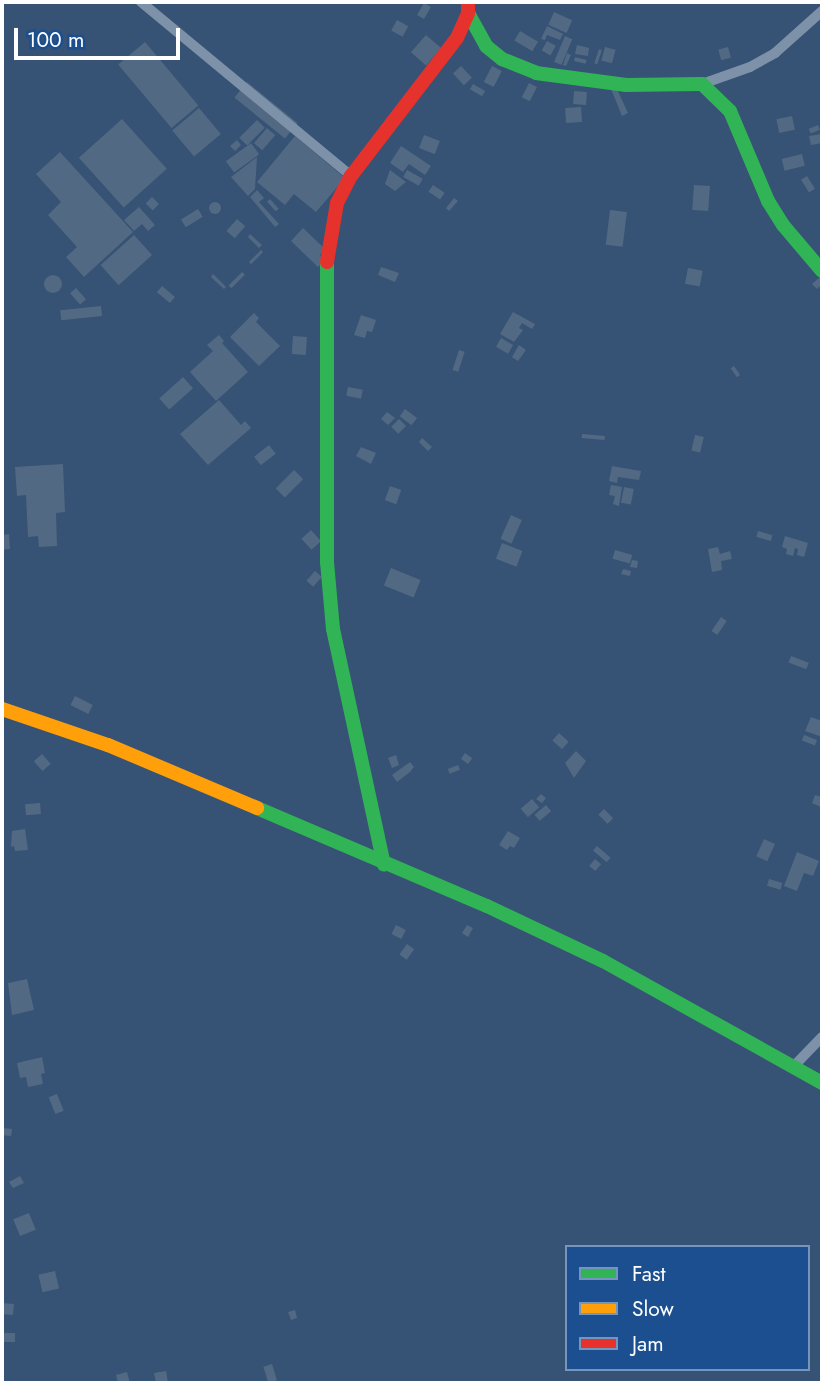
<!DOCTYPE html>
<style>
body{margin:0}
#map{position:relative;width:824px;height:1385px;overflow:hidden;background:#365274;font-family:Jost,sans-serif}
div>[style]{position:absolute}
.building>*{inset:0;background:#526984;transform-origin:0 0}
.round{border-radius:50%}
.street>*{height:10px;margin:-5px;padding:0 5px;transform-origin:5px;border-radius:5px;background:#7d92a8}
.fast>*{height:14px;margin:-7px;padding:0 7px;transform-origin:7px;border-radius:7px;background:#30b455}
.slow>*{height:14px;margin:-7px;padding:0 7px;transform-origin:7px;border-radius:7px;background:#ff9f0a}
.jam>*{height:14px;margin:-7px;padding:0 7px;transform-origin:7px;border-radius:7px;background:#e5322d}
span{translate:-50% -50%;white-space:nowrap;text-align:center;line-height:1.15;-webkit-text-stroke:5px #1b4f8f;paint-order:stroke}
.frame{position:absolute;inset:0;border:4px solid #fff;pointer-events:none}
.legend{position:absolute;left:565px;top:1245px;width:245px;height:126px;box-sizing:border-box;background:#1b4f8f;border:2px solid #7695bc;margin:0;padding:9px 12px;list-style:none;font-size:21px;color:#fff}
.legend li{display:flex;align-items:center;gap:14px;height:35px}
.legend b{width:35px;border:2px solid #7695bc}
.scale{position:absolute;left:14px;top:28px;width:166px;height:32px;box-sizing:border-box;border:4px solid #fff;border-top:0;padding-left:9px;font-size:21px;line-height:24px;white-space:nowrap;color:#fff;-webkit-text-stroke:5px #1b4f8f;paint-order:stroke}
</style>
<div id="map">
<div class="building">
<i style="left:424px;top:3px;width:8px;height:14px;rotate:30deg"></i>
<i style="left:554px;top:12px;width:20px;height:14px;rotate:24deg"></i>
<i style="left:397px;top:20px;width:13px;height:12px;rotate:29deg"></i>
<i style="clip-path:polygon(547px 26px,563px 34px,560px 40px,547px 35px,545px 40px,541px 39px)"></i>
<i style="left:520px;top:31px;width:21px;height:11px;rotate:31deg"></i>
<i style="left:426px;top:35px;width:20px;height:23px;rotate:41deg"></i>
<i style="left:565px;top:36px;width:8px;height:28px;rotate:23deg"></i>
<i style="left:547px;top:41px;width:10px;height:11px;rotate:29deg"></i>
<i style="left:145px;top:42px;width:83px;height:35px;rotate:50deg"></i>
<i style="clip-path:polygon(577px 45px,589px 48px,588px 56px,575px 54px)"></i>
<i style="left:605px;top:47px;width:11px;height:14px;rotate:15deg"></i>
<i style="left:728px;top:47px;width:11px;height:10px;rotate:75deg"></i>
<i style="left:599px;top:49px;width:3px;height:15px;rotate:18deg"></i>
<i style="clip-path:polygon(567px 53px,571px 55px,566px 66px,563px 65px)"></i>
<i style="left:575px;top:57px;width:12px;height:4px;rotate:14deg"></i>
<i style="left:461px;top:66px;width:16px;height:11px;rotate:47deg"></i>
<i style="left:492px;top:66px;width:11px;height:18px;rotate:27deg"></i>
<i style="left:247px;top:82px;width:65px;height:20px;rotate:39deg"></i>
<i style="left:529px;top:83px;width:9px;height:16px;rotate:27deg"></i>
<i style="left:473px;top:84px;width:14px;height:6px;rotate:30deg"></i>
<i style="clip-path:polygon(616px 87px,628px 113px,622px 116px,611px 89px)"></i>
<i style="left:574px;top:91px;width:13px;height:13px;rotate:4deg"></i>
<i style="left:581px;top:107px;width:15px;height:16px;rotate:86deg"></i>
<i style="left:199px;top:108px;width:34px;height:35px;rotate:50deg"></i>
<i style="left:792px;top:116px;width:14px;height:16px;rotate:78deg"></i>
<i style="left:122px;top:119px;width:67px;height:58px;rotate:48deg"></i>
<i style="left:257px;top:120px;width:11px;height:25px;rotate:45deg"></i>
<i style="left:818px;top:125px;width:5px;height:10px;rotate:68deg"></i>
<i style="left:267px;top:128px;width:11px;height:20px;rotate:41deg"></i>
<i style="clip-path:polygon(822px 134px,822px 143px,811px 145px,809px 136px)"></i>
<i style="left:424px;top:135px;width:17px;height:14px;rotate:21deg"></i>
<i style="clip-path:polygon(295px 136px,345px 178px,316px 212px,294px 194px,285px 205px,257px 182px)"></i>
<i style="clip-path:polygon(237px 140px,241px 145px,235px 151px,230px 146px)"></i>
<i style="left:251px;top:143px;width:14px;height:31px;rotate:54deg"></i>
<i style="clip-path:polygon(401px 146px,431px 166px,425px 175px,409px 164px,403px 172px,390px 163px)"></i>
<i style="clip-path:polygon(60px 152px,133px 232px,84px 277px,66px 257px,77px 247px,48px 215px,61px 202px,36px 174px)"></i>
<i style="left:802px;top:154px;width:12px;height:21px;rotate:76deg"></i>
<i style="clip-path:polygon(257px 157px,255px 189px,248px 196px,231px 177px)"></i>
<i style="clip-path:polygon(390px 170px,406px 182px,395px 191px,385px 184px)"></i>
<i style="left:407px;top:170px;width:18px;height:8px;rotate:29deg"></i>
<i style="left:807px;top:176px;width:15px;height:7px;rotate:58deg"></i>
<i style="left:433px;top:185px;width:14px;height:8px;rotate:34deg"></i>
<i style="left:694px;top:185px;width:16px;height:25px;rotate:4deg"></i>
<i style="clip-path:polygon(257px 190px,264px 198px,259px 202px,279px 224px,275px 227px,250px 197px)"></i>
<i style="left:152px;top:197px;width:10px;height:9px;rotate:45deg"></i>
<i style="clip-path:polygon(454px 198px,458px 201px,449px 211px,446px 208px)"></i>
<i style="left:270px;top:199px;width:13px;height:4px;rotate:48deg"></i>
<i class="round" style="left:209px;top:202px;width:12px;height:12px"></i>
<i style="clip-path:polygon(139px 207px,155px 225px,148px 231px,142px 224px,134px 231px,124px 220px)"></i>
<i style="left:198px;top:209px;width:9px;height:20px;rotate:58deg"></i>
<i style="left:610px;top:210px;width:17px;height:35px;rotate:7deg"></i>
<i style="left:237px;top:219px;width:11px;height:16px;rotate:41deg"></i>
<i style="clip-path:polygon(303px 228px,325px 249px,320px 255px,325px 260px,318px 267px,291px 241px)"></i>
<i style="clip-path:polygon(250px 234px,262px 245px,259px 248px,248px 237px)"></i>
<i style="left:134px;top:235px;width:27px;height:45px;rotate:48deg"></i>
<i style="left:261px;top:250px;width:3px;height:17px;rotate:45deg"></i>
<i style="clip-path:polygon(381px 267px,399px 273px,395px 282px,378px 275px)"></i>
<i style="left:688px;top:268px;width:15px;height:16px;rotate:11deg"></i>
<i style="left:242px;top:272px;width:4px;height:19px;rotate:45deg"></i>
<i style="clip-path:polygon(213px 274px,226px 287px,224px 289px,211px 277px)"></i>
<i style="clip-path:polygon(822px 275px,822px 284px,817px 289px,812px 284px)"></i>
<i class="round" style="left:44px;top:275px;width:18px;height:18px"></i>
<i style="left:162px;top:286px;width:17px;height:8px;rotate:40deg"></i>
<i style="left:76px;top:288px;width:15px;height:8px;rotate:48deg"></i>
<i style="left:101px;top:306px;width:10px;height:41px;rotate:84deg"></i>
<i style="clip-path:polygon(513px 312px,535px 324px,532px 329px,522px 323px,519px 328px,523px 330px,514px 342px,500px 334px)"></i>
<i style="clip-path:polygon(254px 313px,259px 318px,256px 322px,280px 346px,259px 366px,230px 337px)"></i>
<i style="clip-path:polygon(361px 315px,376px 320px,372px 332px,367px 331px,365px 338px,354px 335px)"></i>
<i style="clip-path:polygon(219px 335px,224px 341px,222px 343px,248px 372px,216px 401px,190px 372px,213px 351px,207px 345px)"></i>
<i style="left:293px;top:336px;width:14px;height:18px;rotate:4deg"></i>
<i style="left:501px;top:338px;width:14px;height:10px;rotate:30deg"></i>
<i style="clip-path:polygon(519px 345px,526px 350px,518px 361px,512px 357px)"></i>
<i style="left:459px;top:350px;width:6px;height:21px;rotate:18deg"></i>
<i style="left:734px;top:366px;width:11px;height:4px;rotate:56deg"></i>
<i style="left:183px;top:377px;width:15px;height:32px;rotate:48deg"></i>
<i style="left:348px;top:387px;width:15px;height:9px;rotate:11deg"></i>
<i style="clip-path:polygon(219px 400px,241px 425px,245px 421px,251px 428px,208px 465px,180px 434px)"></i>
<i style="left:405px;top:409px;width:15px;height:9px;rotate:37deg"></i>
<i style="clip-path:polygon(387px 412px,395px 418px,388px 425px,381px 419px)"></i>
<i style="left:399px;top:419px;width:10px;height:11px;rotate:45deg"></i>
<i style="left:582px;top:434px;width:23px;height:4px;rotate:5deg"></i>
<i style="left:695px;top:435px;width:9px;height:16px;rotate:13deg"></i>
<i style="clip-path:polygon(422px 438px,432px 447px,428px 451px,419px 442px)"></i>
<i style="left:269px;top:445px;width:11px;height:19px;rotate:52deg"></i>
<i style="clip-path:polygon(361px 447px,376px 453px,371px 464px,356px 456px)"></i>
<i style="clip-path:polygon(63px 464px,65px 512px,56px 513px,57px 546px,39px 547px,38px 536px,28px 537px,26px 495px,17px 496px,15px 467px)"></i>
<i style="clip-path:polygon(612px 466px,641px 471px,639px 480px,618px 477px,617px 483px,609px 481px)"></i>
<i style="left:294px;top:470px;width:13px;height:26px;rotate:45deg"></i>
<i style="clip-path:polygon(611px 485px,622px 487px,619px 506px,613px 504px,615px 496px,609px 495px)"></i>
<i style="left:390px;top:486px;width:12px;height:15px;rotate:20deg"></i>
<i style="left:624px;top:487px;width:10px;height:16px;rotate:11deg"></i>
<i style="left:511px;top:515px;width:12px;height:26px;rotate:24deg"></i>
<i style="left:311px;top:530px;width:15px;height:13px;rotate:48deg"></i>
<i style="left:758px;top:531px;width:15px;height:6px;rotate:16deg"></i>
<i style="clip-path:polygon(9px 534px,10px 549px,2px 550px,2px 535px)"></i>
<i style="clip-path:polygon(785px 536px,808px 543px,804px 557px,797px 555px,798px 549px,795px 548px,793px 556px,786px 554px,787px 549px,782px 547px)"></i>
<i style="left:502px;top:543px;width:22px;height:17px;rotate:21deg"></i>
<i style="clip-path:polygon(718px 547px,720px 554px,730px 551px,732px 559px,721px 561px,722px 570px,712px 572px,708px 549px)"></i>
<i style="left:615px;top:550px;width:18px;height:9px;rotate:16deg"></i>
<i style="clip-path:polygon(632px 560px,638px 561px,637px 568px,630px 567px)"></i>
<i style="left:391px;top:568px;width:32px;height:19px;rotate:22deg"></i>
<i style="clip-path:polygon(623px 569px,631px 571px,630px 576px,621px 574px)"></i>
<i style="left:315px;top:571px;width:9px;height:13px;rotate:41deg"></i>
<i style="left:721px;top:617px;width:7px;height:17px;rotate:34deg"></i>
<i style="left:791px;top:656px;width:19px;height:7px;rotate:21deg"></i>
<i style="left:75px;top:696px;width:20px;height:10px;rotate:27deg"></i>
<i style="clip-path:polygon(811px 717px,822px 721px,822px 737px,805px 731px)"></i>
<i style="left:559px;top:733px;width:13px;height:10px;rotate:42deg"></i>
<i style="left:804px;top:735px;width:14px;height:6px;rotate:21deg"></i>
<i style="clip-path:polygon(576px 751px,586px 761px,574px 778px,565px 763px)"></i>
<i style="left:465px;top:753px;width:9px;height:7px;rotate:36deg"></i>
<i style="left:42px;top:754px;width:13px;height:11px;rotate:48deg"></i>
<i style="clip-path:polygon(396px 755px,399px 765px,392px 768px,388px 758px)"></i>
<i style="clip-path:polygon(410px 762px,414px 767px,410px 772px,397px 782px,392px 775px)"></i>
<i style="left:458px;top:765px;width:5px;height:11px;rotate:68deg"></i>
<i style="clip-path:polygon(541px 794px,546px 798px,542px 803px,536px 799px)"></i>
<i style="clip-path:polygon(815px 795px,822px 797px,821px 807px,812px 803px)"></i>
<i style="left:532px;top:799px;width:11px;height:15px;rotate:49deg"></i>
<i style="left:40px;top:803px;width:11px;height:15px;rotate:85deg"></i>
<i style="left:546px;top:805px;width:8px;height:15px;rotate:50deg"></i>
<i style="left:604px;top:809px;width:13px;height:8px;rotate:45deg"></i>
<i style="clip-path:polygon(25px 829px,28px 850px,15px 851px,14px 846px,11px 847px,12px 831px)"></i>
<i style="clip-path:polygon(508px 831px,520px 838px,514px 848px,510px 846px,507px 850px,499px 845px)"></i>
<i style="left:764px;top:839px;width:12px;height:19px;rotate:24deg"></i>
<i style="left:597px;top:846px;width:18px;height:6px;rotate:41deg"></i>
<i style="clip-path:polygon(797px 852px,819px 861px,813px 876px,804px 873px,797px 891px,784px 886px)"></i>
<i style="left:595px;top:859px;width:8px;height:9px;rotate:40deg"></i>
<i style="left:769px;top:879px;width:14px;height:7px;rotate:17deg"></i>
<i style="left:396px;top:925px;width:11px;height:10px;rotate:27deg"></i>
<i style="clip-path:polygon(467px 925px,473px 928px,468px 937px,462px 933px)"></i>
<i style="left:407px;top:944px;width:9px;height:13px;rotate:36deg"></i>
<i style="clip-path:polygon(27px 979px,34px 1010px,12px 1015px,8px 983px)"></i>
<i style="clip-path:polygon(42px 1057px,45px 1073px,41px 1074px,43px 1084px,28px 1087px,26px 1077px,20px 1078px,17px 1063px)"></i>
<i style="left:57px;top:1094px;width:18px;height:9px;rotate:68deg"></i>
<i style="left:2px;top:1128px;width:10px;height:7px;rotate:6deg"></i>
<i style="clip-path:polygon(20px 1176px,24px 1183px,13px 1188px,9px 1182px)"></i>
<i style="left:29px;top:1213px;width:18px;height:17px;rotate:68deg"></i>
<i style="left:55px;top:1271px;width:18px;height:17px;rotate:77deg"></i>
<i style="left:2px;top:1303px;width:12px;height:11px;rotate:5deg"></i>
<i style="clip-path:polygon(295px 1310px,297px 1318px,291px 1320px,288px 1312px)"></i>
<i style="left:15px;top:1333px;width:9px;height:13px;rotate:90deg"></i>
<i style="left:272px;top:1364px;width:17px;height:9px;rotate:73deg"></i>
<i style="clip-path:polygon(166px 1371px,168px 1383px,156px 1383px,154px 1373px)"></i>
<i style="clip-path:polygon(127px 1372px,130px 1383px,118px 1383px,116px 1375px)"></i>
</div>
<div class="street">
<i style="left:141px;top:2px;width:273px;rotate:39.6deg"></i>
<i style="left:702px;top:84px;width:51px;rotate:-19.5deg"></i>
<i style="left:750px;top:67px;width:29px;rotate:-29deg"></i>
<i style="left:775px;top:53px;width:63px;rotate:-41.8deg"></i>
<i style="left:793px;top:1067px;width:42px;rotate:-46deg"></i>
</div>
<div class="fast">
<i style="left:468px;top:13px;width:38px;rotate:61deg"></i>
<i style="left:486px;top:46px;width:21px;rotate:39deg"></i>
<i style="left:502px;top:59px;width:37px;rotate:22deg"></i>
<i style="left:536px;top:73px;width:91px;rotate:7.6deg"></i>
<i style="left:626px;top:85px;width:76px;rotate:-0.8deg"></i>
<i style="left:702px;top:84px;width:39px;rotate:44deg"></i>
<i style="left:730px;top:111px;width:98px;rotate:67.1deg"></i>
<i style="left:768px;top:201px;width:28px;rotate:58deg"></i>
<i style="left:783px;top:225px;width:60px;rotate:49.7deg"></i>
<i style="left:327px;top:262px;width:300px;rotate:90deg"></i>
<i style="left:327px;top:562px;width:67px;rotate:84.9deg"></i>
<i style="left:333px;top:629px;width:241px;rotate:77.8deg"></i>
<i style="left:257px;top:808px;width:250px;rotate:23.1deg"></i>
<i style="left:487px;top:906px;width:128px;rotate:25.4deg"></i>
<i style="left:603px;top:961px;width:251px;rotate:29.1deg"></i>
</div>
<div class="slow">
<i style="left:2px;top:709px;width:112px;rotate:18.8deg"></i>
<i style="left:108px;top:745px;width:162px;rotate:22.9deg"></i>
</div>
<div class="jam">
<i style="left:327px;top:262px;width:60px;rotate:-80.4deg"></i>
<i style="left:337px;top:203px;width:30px;rotate:-63deg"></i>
<i style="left:351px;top:176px;width:174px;rotate:-52.5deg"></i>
<i style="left:457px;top:38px;width:27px;rotate:-66deg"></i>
<i style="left:468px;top:13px;width:11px;rotate:-90deg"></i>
</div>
<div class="frame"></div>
<ul class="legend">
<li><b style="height:9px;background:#30b455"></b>Fast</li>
<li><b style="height:9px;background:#ff9f0a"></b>Slow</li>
<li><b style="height:9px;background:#e5322d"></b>Jam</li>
</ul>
<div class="scale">100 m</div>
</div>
